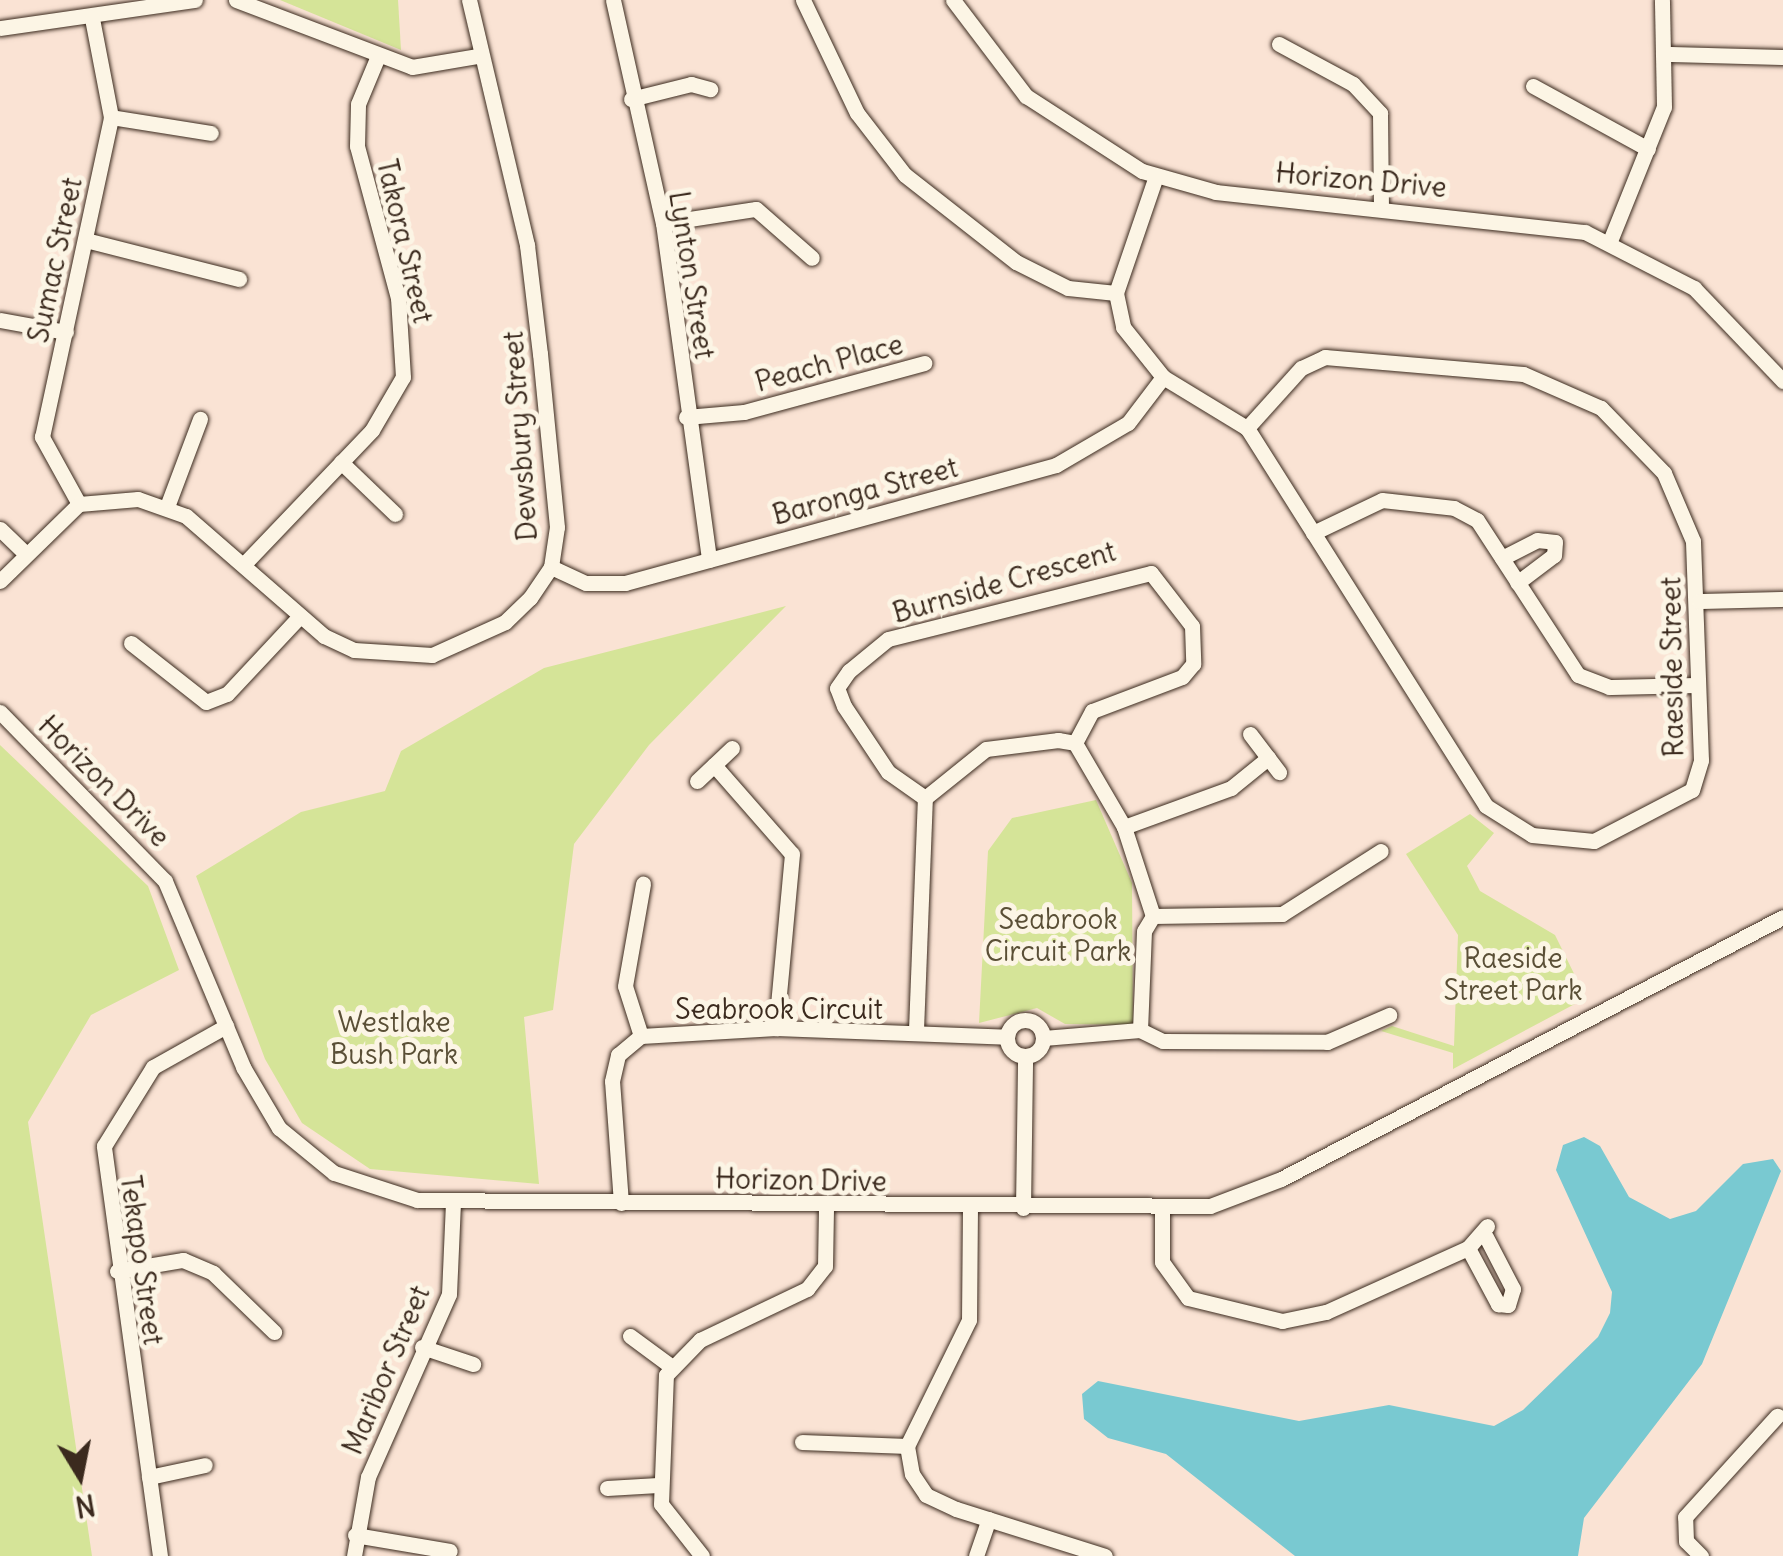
<!DOCTYPE html>
<style>
body{margin:0}
#map{position:relative;width:1783px;height:1556px;overflow:hidden;background:#fae3d4;font-family:Delius,sans-serif}
div>[style]{position:absolute}
.green>*{inset:0;background:#d5e498}
.water>*{inset:0;background:#79c9d1}
.roads{filter:drop-shadow(0 0 2px #3b2a1e) drop-shadow(0 0 2px #3b2a1e)}
.minor>*{height:15px;margin:-7.5px;padding:0 7.5px;transform-origin:7.5px;border-radius:7.5px;background:#fcf5e5}
.minor>.ring{margin:-7.5px;padding:0;box-sizing:content-box;background:none;border:15px solid #fcf5e5;border-radius:50%}
span{translate:-50% -50%;white-space:nowrap;text-align:center;line-height:1.15;-webkit-text-stroke:10px #fcf5e5;paint-order:stroke}
.street-label{font-size:28px;color:#3b2a1e}
.park-label{font-size:28px;color:#5a4f36}
.north{position:absolute;left:30px;top:1426px;width:100px;height:100px;-webkit-text-stroke:8px #fcf5e5;paint-order:stroke;rotate:170deg;font-size:28px;font-weight:700;line-height:40px;text-align:center;color:#3b2a1e}
.north::after{content:'';display:block;margin:auto;width:35px;height:45px;background:#3b2a1e;clip-path:polygon(50% 0,100% 100%,50% 72%,0 100%)}
</style>
<div id="map">
<div class="green">
<i style="clip-path:polygon(280px 0,398px 0,401px 50px)"></i>
<i style="clip-path:polygon(786px 606px,649px 745px,574px 844px,553px 1010px,524px 1017px,539px 1184px,370px 1169px,302px 1123px,265px 1059px,196px 876px,301px 812px,385px 791px,401px 751px,544px 668px)"></i>
<i style="clip-path:polygon(0 745px,148px 886px,179px 970px,91px 1015px,28px 1122px,92px 1556px,0 1556px)"></i>
<i style="clip-path:polygon(1096px 800px,1132px 883px,1133px 1025px,1065px 1024px,1037px 1008px,979px 1023px,988px 851px,1012px 818px)"></i>
<i style="clip-path:polygon(1470px 814px,1494px 833px,1467px 866px,1480px 891px,1555px 935px,1586px 998px,1453px 1069px,1453px 1053px,1381px 1031px,1392px 1026px,1454px 1046px,1458px 935px,1406px 854px)"></i>
</div>
<div class="water">
<i style="clip-path:polygon(1584px 1137px,1600px 1146px,1629px 1197px,1670px 1219px,1696px 1211px,1743px 1164px,1773px 1159px,1781px 1171px,1702px 1364px,1584px 1518px,1578px 1556px,1295px 1556px,1166px 1454px,1108px 1438px,1084px 1419px,1082px 1394px,1098px 1381px,1299px 1421px,1389px 1405px,1494px 1426px,1523px 1410px,1598px 1337px,1610px 1313px,1612px 1292px,1556px 1170px,1563px 1145px)"></i>
</div>
<div class="roads">
<div class="minor">
<i style="left:236px;top:0;width:188px;rotate:20.8deg"></i>
<i style="left:412px;top:67px;width:67px;rotate:-9.5deg"></i>
<i style="left:613px;top:0;width:229px;rotate:77.4deg"></i>
<i style="left:663px;top:223px;width:340px;rotate:82.2deg"></i>
<i style="left:803px;top:0;width:125px;rotate:64.5deg"></i>
<i style="left:857px;top:113px;width:78px;rotate:52.3deg"></i>
<i style="left:905px;top:175px;width:141px;rotate:38.1deg"></i>
<i style="left:1016px;top:262px;width:58px;rotate:26.6deg"></i>
<i style="left:1068px;top:288px;width:48px;rotate:5.9deg"></i>
<i style="left:953px;top:0;width:121px;rotate:52.8deg"></i>
<i style="left:1026px;top:96px;width:138px;rotate:32.9deg"></i>
<i style="left:1142px;top:171px;width:77px;rotate:15.8deg"></i>
<i style="left:1216px;top:192px;width:371px;rotate:6.2deg"></i>
<i style="left:1585px;top:232px;width:123px;rotate:27.2deg"></i>
<i style="left:1694px;top:288px;width:129px;rotate:46.3deg"></i>
<i style="left:0;top:28px;width:197px;rotate:-8.2deg"></i>
<i style="left:1279px;top:44px;width:84px;rotate:28.4deg"></i>
<i style="left:1353px;top:84px;width:40px;rotate:47deg"></i>
<i style="left:1380px;top:113px;width:93px;rotate:89.4deg"></i>
<i style="left:1669px;top:54px;width:114px;rotate:1.5deg"></i>
<i style="left:1533px;top:86px;width:131px;rotate:28.7deg"></i>
<i style="left:631px;top:99px;width:62px;rotate:-14deg"></i>
<i style="left:691px;top:84px;width:20px;rotate:15deg"></i>
<i style="left:111px;top:117px;width:101px;rotate:9.1deg"></i>
<i style="left:1156px;top:176px;width:124px;rotate:108.9deg"></i>
<i style="left:1116px;top:293px;width:35px;rotate:78deg"></i>
<i style="left:1123px;top:327px;width:64px;rotate:51.3deg"></i>
<i style="left:1163px;top:377px;width:98px;rotate:31.3deg"></i>
<i style="left:1247px;top:428px;width:447px;rotate:57.7deg"></i>
<i style="left:1486px;top:806px;width:54px;rotate:32.2deg"></i>
<i style="left:1532px;top:835px;width:62px;rotate:5.5deg"></i>
<i style="left:1594px;top:841px;width:110px;rotate:-27.5deg"></i>
<i style="left:1692px;top:790px;width:31px;rotate:-73deg"></i>
<i style="left:1701px;top:760px;width:219px;rotate:-92.1deg"></i>
<i style="left:1693px;top:541px;width:74px;rotate:-113.1deg"></i>
<i style="left:1664px;top:473px;width:91px;rotate:-134.1deg"></i>
<i style="left:1601px;top:408px;width:85px;rotate:-156.4deg"></i>
<i style="left:1523px;top:374px;width:199px;rotate:-175.1deg"></i>
<i style="left:1325px;top:357px;width:26px;rotate:155deg"></i>
<i style="left:1301px;top:368px;width:81px;rotate:132deg"></i>
<i style="left:663px;top:223px;width:94px;rotate:-8.6deg"></i>
<i style="left:756px;top:209px;width:74px;rotate:41.2deg"></i>
<i style="left:86px;top:240px;width:158px;rotate:14.3deg"></i>
<i style="left:1610px;top:241px;width:144px;rotate:-68.1deg"></i>
<i style="left:1664px;top:107px;width:107px;rotate:-91.1deg"></i>
<i style="left:0;top:320px;width:67px;rotate:10.3deg"></i>
<i style="left:686px;top:417px;width:58px;rotate:-4.9deg"></i>
<i style="left:744px;top:412px;width:187px;rotate:-15.2deg"></i>
<i style="left:341px;top:462px;width:75px;rotate:43.9deg"></i>
<i style="left:79px;top:504px;width:77px;rotate:-118.9deg"></i>
<i style="left:42px;top:437px;width:327px;rotate:-77.8deg"></i>
<i style="left:111px;top:117px;width:101px;rotate:-100.9deg"></i>
<i style="left:168px;top:504px;width:91px;rotate:-69.4deg"></i>
<i style="left:0;top:529px;width:36px;rotate:44deg"></i>
<i style="left:1313px;top:533px;width:76px;rotate:-25.6deg"></i>
<i style="left:1382px;top:500px;width:72px;rotate:6.3deg"></i>
<i style="left:1454px;top:508px;width:26px;rotate:28deg"></i>
<i style="left:1477px;top:520px;width:185px;rotate:56.9deg"></i>
<i style="left:1578px;top:675px;width:33px;rotate:21deg"></i>
<i style="left:1609px;top:687px;width:89px;rotate:-1.3deg"></i>
<i style="left:1502px;top:558px;width:39px;rotate:-27deg"></i>
<i style="left:1537px;top:540px;width:18px;rotate:6deg"></i>
<i style="left:1555px;top:542px;width:13px;rotate:94deg"></i>
<i style="left:1554px;top:555px;width:46px;rotate:142.9deg"></i>
<i style="left:246px;top:562px;width:182px;rotate:-46.3deg"></i>
<i style="left:372px;top:430px;width:61px;rotate:-59.7deg"></i>
<i style="left:403px;top:377px;width:79px;rotate:-93.6deg"></i>
<i style="left:398px;top:298px;width:157px;rotate:-105.1deg"></i>
<i style="left:357px;top:146px;width:42px;rotate:-88.6deg"></i>
<i style="left:358px;top:104px;width:52px;rotate:-67.4deg"></i>
<i style="left:551px;top:567px;width:38px;rotate:25deg"></i>
<i style="left:586px;top:583px;width:39px"></i>
<i style="left:625px;top:583px;width:447px;rotate:-15.3deg"></i>
<i style="left:1056px;top:465px;width:83px;rotate:-30.3deg"></i>
<i style="left:1128px;top:423px;width:58px;rotate:-52.7deg"></i>
<i style="left:0;top:581px;width:110px;rotate:-44.3deg"></i>
<i style="left:79px;top:504px;width:59px;rotate:-4.8deg"></i>
<i style="left:138px;top:499px;width:51px;rotate:19.5deg"></i>
<i style="left:186px;top:516px;width:183px;rotate:41deg"></i>
<i style="left:324px;top:636px;width:33px;rotate:25deg"></i>
<i style="left:354px;top:650px;width:78px;rotate:3.7deg"></i>
<i style="left:432px;top:655px;width:80px;rotate:-24.3deg"></i>
<i style="left:505px;top:622px;width:35px;rotate:-44deg"></i>
<i style="left:530px;top:598px;width:37px;rotate:-56deg"></i>
<i style="left:551px;top:567px;width:40px;rotate:-81.5deg"></i>
<i style="left:557px;top:527px;width:174px;rotate:-95.6deg"></i>
<i style="left:540px;top:354px;width:110px;rotate:-96.8deg"></i>
<i style="left:527px;top:245px;width:252px;rotate:-103.3deg"></i>
<i style="left:1699px;top:601px;width:84px;rotate:-1.4deg"></i>
<i style="left:131px;top:643px;width:95px;rotate:38.2deg"></i>
<i style="left:206px;top:702px;width:22px;rotate:-21deg"></i>
<i style="left:227px;top:694px;width:107px;rotate:-46.9deg"></i>
<i style="left:0;top:712px;width:236px;rotate:45.7deg"></i>
<i style="left:165px;top:881px;width:202px;rotate:67.2deg"></i>
<i style="left:243px;top:1067px;width:71px;rotate:59.5deg"></i>
<i style="left:279px;top:1128px;width:71px;rotate:39.3deg"></i>
<i style="left:334px;top:1173px;width:87px;rotate:18deg"></i>
<i style="left:417px;top:1200px;width:793px;rotate:0.43deg"></i>
<i style="left:1210px;top:1206px;width:76px;rotate:-20.8deg"></i>
<i style="left:1281px;top:1179px;width:566px;rotate:-27.56deg"></i>
<i style="left:1250px;top:734px;width:48px;rotate:52.7deg"></i>
<i style="left:714px;top:765px;width:118px;rotate:48.8deg"></i>
<i style="left:792px;top:854px;width:175px;rotate:95.3deg"></i>
<i style="left:697px;top:781px;width:48px;rotate:-43.3deg"></i>
<i style="left:925px;top:798px;width:45px;rotate:-144.9deg"></i>
<i style="left:888px;top:772px;width:79px;rotate:-123.7deg"></i>
<i style="left:844px;top:706px;width:19px;rotate:-111deg"></i>
<i style="left:837px;top:688px;width:21px;rotate:-55deg"></i>
<i style="left:849px;top:671px;width:50px;rotate:-39.4deg"></i>
<i style="left:888px;top:639px;width:271px;rotate:-14.1deg"></i>
<i style="left:1151px;top:573px;width:67px;rotate:52.3deg"></i>
<i style="left:1192px;top:626px;width:38px;rotate:88deg"></i>
<i style="left:1193px;top:664px;width:17px;rotate:130deg"></i>
<i style="left:1182px;top:677px;width:96px;rotate:159.3deg"></i>
<i style="left:1092px;top:711px;width:36px;rotate:118deg"></i>
<i style="left:1124px;top:827px;width:114px;rotate:-20deg"></i>
<i style="left:1231px;top:788px;width:48px;rotate:-39deg"></i>
<i style="left:1153px;top:916px;width:129px;rotate:-0.9deg"></i>
<i style="left:1282px;top:914px;width:117px;rotate:-32.5deg"></i>
<i class="ring" style="left:1007px;top:1020px;width:21px;height:21px"></i>
<i style="left:916px;top:1030px;width:232px;rotate:-87.8deg"></i>
<i style="left:925px;top:798px;width:78px;rotate:-38.8deg"></i>
<i style="left:986px;top:749px;width:73px;rotate:-7.1deg"></i>
<i style="left:1058px;top:740px;width:17px;rotate:10deg"></i>
<i style="left:1075px;top:743px;width:97px;rotate:59.7deg"></i>
<i style="left:1124px;top:827px;width:94px;rotate:72deg"></i>
<i style="left:1153px;top:916px;width:17px;rotate:121deg"></i>
<i style="left:1144px;top:931px;width:99px;rotate:92.3deg"></i>
<i style="left:1140px;top:1030px;width:97px;rotate:175.3deg"></i>
<i style="left:1140px;top:1030px;width:25px;rotate:26deg"></i>
<i style="left:1163px;top:1041px;width:164px;rotate:0.3deg"></i>
<i style="left:1327px;top:1042px;width:68px;rotate:-23.5deg"></i>
<i style="left:641px;top:1036px;width:52px;rotate:-107.7deg"></i>
<i style="left:625px;top:986px;width:104px;rotate:-80deg"></i>
<i style="left:621px;top:1203px;width:122px;rotate:-94.2deg"></i>
<i style="left:612px;top:1081px;width:27px;rotate:-77deg"></i>
<i style="left:618px;top:1055px;width:30px;rotate:-40deg"></i>
<i style="left:641px;top:1036px;width:135px;rotate:-3.4deg"></i>
<i style="left:776px;top:1028px;width:231px;rotate:2.2deg"></i>
<i style="left:970px;top:1207px;width:113px;rotate:90.5deg"></i>
<i style="left:969px;top:1320px;width:140px;rotate:116.2deg"></i>
<i style="left:907px;top:1446px;width:28px;rotate:80deg"></i>
<i style="left:912px;top:1474px;width:25px;rotate:56deg"></i>
<i style="left:926px;top:1495px;width:33px;rotate:25deg"></i>
<i style="left:956px;top:1509px;width:156px;rotate:17.5deg"></i>
<i style="left:1023px;top:1208px;width:152px;rotate:-89.2deg"></i>
<i style="left:1162px;top:1208px;width:54px;rotate:90deg"></i>
<i style="left:1162px;top:1262px;width:44px;rotate:54.2deg"></i>
<i style="left:1188px;top:1298px;width:97px;rotate:13.7deg"></i>
<i style="left:1282px;top:1321px;width:45px;rotate:-11.6deg"></i>
<i style="left:1326px;top:1312px;width:156px;rotate:-24.3deg"></i>
<i style="left:1468px;top:1248px;width:29px;rotate:-49deg"></i>
<i style="left:1468px;top:1248px;width:64px;rotate:61.8deg"></i>
<i style="left:1498px;top:1304px;width:10px;rotate:6deg"></i>
<i style="left:1508px;top:1305px;width:17px;rotate:-73deg"></i>
<i style="left:1513px;top:1289px;width:59px;rotate:-117.4deg"></i>
<i style="left:117px;top:1271px;width:67px;rotate:-9.5deg"></i>
<i style="left:183px;top:1260px;width:33px;rotate:23deg"></i>
<i style="left:213px;top:1273px;width:85px;rotate:44deg"></i>
<i style="left:630px;top:1336px;width:52px;rotate:36.4deg"></i>
<i style="left:422px;top:1347px;width:54px;rotate:18.4deg"></i>
<i style="left:802px;top:1442px;width:105px;rotate:2.2deg"></i>
<i style="left:149px;top:1477px;width:57px;rotate:-12.1deg"></i>
<i style="left:607px;top:1488px;width:51px;rotate:-3.4deg"></i>
<i style="left:355px;top:1535px;width:96px;rotate:9.6deg"></i>
<i style="left:160px;top:1556px;width:414px;rotate:-97.8deg"></i>
<i style="left:104px;top:1146px;width:93px;rotate:-58.2deg"></i>
<i style="left:153px;top:1067px;width:84px;rotate:-29.3deg"></i>
<i style="left:354px;top:1556px;width:80px;rotate:-80deg"></i>
<i style="left:368px;top:1477px;width:200px;rotate:-66.1deg"></i>
<i style="left:449px;top:1294px;width:92px;rotate:-87.5deg"></i>
<i style="left:702px;top:1556px;width:66px;rotate:-128.3deg"></i>
<i style="left:661px;top:1504px;width:129px;rotate:-87.8deg"></i>
<i style="left:666px;top:1375px;width:49px;rotate:-45.8deg"></i>
<i style="left:700px;top:1340px;width:119px;rotate:-25.5deg"></i>
<i style="left:807px;top:1289px;width:29px;rotate:-52deg"></i>
<i style="left:825px;top:1266px;width:60px;rotate:-89deg"></i>
<i style="left:976px;top:1556px;width:39px;rotate:-71deg"></i>
<i style="left:1701px;top:1556px;width:21px;rotate:-135deg"></i>
<i style="left:1686px;top:1541px;width:24px;rotate:-92deg"></i>
<i style="left:1685px;top:1517px;width:137px;rotate:-47.7deg"></i>
</div>
</div>
<div class="street-label">
<span style="left:1361px;top:180px;rotate:5deg">Horizon Drive</span>
<span style="left:405px;top:241px;rotate:77deg">Takora Street</span>
<span style="left:55px;top:260px;rotate:-78deg">Sumac Street</span>
<span style="left:692px;top:275px;rotate:81deg">Lynton Street</span>
<span style="left:829px;top:363px;rotate:-15deg">Peach Place</span>
<span style="left:520px;top:436px;rotate:-94deg">Dewsbury Street</span>
<span style="left:865px;top:491px;rotate:-15deg">Baronga Street</span>
<span style="left:1004px;top:582px;rotate:-16deg">Burnside Crescent</span>
<span style="left:1672px;top:667px;rotate:-91deg">Raeside Street</span>
<span style="left:104px;top:781px;rotate:45deg">Horizon Drive</span>
<span style="left:779px;top:1009px">Seabrook Circuit</span>
<span style="left:801px;top:1180px;rotate:1deg">Horizon Drive</span>
<span style="left:142px;top:1260px;rotate:82deg">Tekapo Street</span>
<span style="left:386px;top:1370px;rotate:-67deg">Maribor Street</span>
</div>
<div class="park-label">
<span style="left:1058px;top:935px">Seabrook<br>Circuit Park</span>
<span style="left:1513px;top:974px">Raeside<br>Street Park</span>
<span style="left:394px;top:1038px">Westlake<br>Bush Park</span>
</div>
<div class="north">N</div>
</div>
